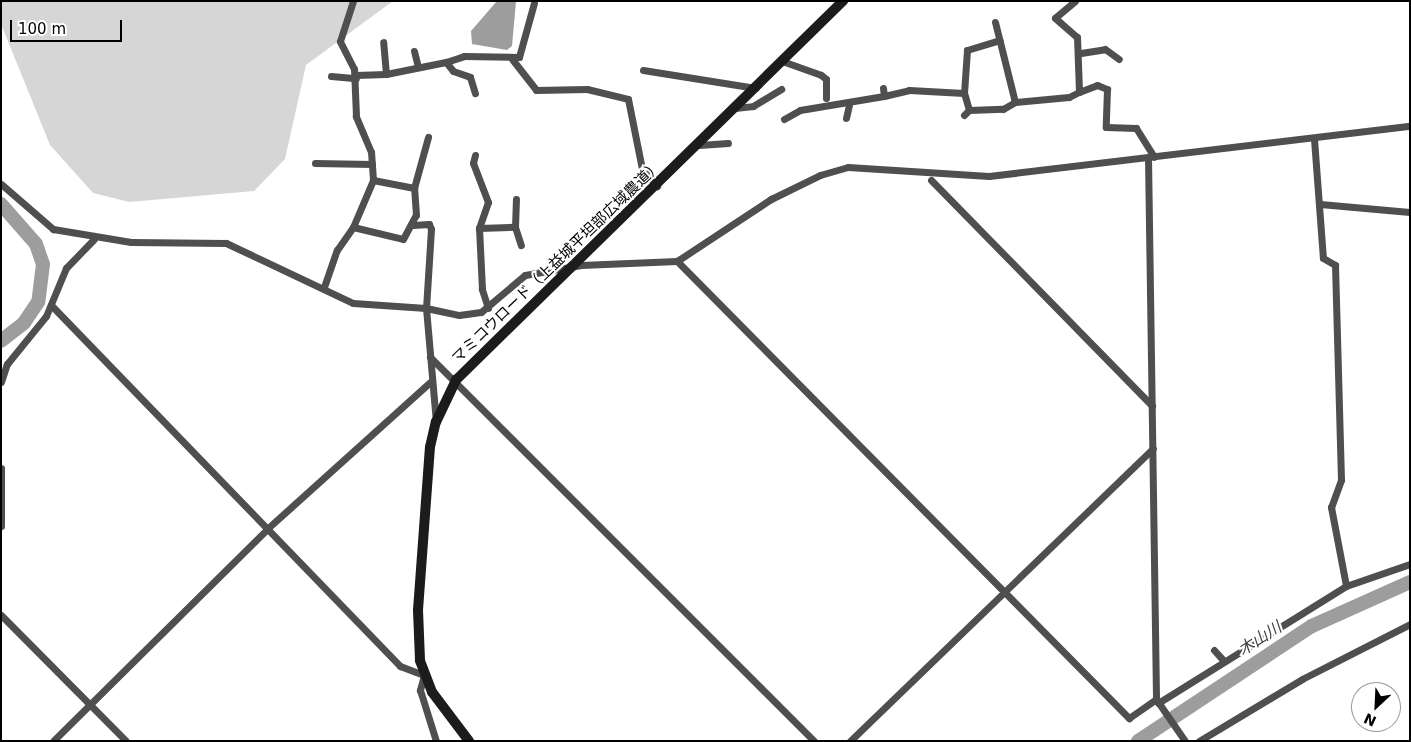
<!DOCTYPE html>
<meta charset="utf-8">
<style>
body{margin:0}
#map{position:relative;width:1411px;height:742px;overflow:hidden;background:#fff;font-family:"DejaVu Sans","Noto Sans JP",sans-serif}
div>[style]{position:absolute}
.green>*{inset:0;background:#d6d6d6}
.water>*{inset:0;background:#9d9d9d}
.river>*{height:14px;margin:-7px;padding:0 7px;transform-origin:7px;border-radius:7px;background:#9d9d9d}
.street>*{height:7px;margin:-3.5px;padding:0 3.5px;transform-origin:3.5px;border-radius:3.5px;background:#4f4f4f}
.secondary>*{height:10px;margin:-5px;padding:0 5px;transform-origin:5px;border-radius:5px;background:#1c1c1c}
span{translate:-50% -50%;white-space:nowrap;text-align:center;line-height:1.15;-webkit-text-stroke:4px #fff;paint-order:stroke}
.street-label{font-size:15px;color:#000}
.water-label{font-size:16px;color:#3e3e3e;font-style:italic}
.frame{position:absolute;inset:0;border:2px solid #000;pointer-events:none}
.north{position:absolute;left:1351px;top:682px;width:50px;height:50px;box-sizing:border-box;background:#fff;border:1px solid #999;border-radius:50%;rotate:205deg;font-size:14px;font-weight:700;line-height:20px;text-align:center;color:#000}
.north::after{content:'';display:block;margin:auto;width:18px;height:22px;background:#000;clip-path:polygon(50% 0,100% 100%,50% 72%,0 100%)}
.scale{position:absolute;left:10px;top:20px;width:112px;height:22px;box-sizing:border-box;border:2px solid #000;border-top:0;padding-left:6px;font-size:15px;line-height:18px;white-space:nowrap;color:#000;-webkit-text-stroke:4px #fff;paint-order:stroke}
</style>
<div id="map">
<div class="green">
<i style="clip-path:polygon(1px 1px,393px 1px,306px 65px,285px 159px,254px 191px,129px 202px,93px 193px,50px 145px,1px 24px)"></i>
</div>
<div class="water">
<i style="clip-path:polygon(497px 1px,516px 1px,512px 46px,507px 50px,472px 44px,471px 31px)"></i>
</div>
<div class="river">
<i style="left:1px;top:204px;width:53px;rotate:48.8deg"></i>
<i style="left:36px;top:244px;width:21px;rotate:71deg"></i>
<i style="left:43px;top:264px;width:38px;rotate:97deg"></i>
<i style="left:38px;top:302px;width:25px;rotate:124deg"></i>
<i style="left:24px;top:323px;width:29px;rotate:142deg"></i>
<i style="left:1138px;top:741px;width:209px;rotate:-33.5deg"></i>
<i style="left:1312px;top:626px;width:107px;rotate:-24.2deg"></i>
</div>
<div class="street">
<i style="left:1075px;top:1px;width:26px;rotate:140deg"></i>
<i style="left:1055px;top:18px;width:29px;rotate:41deg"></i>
<i style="left:1077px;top:37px;width:55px;rotate:87.9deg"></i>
<i style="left:1079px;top:92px;width:19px;rotate:-21deg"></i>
<i style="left:1097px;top:85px;width:11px;rotate:22deg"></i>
<i style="left:1107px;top:89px;width:38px;rotate:92deg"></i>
<i style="left:1106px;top:127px;width:30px;rotate:2deg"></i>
<i style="left:1136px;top:128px;width:34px;rotate:58deg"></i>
<i style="left:995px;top:22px;width:82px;rotate:76deg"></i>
<i style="left:414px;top:51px;width:16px;rotate:76deg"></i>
<i style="left:1081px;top:53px;width:24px;rotate:-9deg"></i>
<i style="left:1105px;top:49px;width:17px;rotate:36deg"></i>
<i style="left:512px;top:59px;width:39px;rotate:52deg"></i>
<i style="left:536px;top:90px;width:51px;rotate:-1.1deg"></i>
<i style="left:587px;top:89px;width:42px;rotate:13.7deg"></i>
<i style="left:628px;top:99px;width:71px;rotate:78.7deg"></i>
<i style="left:642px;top:169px;width:23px;rotate:49deg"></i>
<i style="left:782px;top:61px;width:41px;rotate:19.7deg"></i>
<i style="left:821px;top:75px;width:6px;rotate:39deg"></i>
<i style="left:826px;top:79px;width:19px;rotate:90deg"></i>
<i style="left:446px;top:62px;width:19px;rotate:-18deg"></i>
<i style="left:464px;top:56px;width:55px;rotate:1deg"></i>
<i style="left:519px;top:57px;width:56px;rotate:-74.5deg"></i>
<i style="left:643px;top:70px;width:114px;rotate:9.1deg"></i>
<i style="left:386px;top:74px;width:61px;rotate:-11.3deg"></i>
<i style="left:446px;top:62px;width:11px;rotate:52deg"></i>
<i style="left:453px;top:71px;width:18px;rotate:19deg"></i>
<i style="left:470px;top:77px;width:17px;rotate:73deg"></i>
<i style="left:355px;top:75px;width:31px;rotate:-2deg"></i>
<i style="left:386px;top:74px;width:32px;rotate:-95deg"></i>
<i style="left:331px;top:76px;width:25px;rotate:5deg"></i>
<i style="left:884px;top:96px;width:26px;rotate:-13deg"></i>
<i style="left:909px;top:90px;width:55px;rotate:3.1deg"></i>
<i style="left:735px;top:108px;width:18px;rotate:-6deg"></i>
<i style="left:753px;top:106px;width:33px;rotate:-31deg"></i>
<i style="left:969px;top:110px;width:18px;rotate:-106deg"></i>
<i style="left:964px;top:93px;width:43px;rotate:-86deg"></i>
<i style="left:967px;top:50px;width:34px;rotate:-17deg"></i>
<i style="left:964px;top:115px;width:7px;rotate:-45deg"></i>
<i style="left:969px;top:110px;width:34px;rotate:-2deg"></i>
<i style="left:1003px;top:109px;width:14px;rotate:-30deg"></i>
<i style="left:1015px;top:102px;width:54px;rotate:-5.3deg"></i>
<i style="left:1069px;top:97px;width:11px;rotate:-27deg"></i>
<i style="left:846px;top:118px;width:13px;rotate:-77deg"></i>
<i style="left:784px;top:119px;width:18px;rotate:-29deg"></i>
<i style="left:800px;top:110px;width:85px;rotate:-9.5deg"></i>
<i style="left:884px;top:96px;width:8px;rotate:-97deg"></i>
<i style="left:1314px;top:139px;width:119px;rotate:85.7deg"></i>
<i style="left:1323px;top:258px;width:14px;rotate:30deg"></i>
<i style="left:1335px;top:265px;width:215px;rotate:88.4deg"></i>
<i style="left:1341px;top:480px;width:29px;rotate:110deg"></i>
<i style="left:1331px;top:507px;width:80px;rotate:79.2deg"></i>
<i style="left:699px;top:145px;width:29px;rotate:-4deg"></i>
<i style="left:475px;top:155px;width:8px;rotate:104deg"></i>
<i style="left:473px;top:163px;width:42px;rotate:69deg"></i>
<i style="left:488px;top:202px;width:28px;rotate:109deg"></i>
<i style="left:1148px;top:157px;width:542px;rotate:89.15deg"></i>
<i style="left:1156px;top:699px;width:51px;rotate:55.4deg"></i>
<i style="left:315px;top:163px;width:57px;rotate:1deg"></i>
<i style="left:373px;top:180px;width:42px;rotate:11deg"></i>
<i style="left:414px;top:188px;width:53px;rotate:-74.6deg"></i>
<i style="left:931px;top:180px;width:316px;rotate:45.6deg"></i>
<i style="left:1px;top:184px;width:69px;rotate:40.9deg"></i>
<i style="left:53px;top:229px;width:79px;rotate:9.5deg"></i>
<i style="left:131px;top:242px;width:95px;rotate:0.6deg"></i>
<i style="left:226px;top:243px;width:140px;rotate:25.3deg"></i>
<i style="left:353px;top:303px;width:73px;rotate:3.9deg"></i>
<i style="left:426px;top:308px;width:114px;rotate:85deg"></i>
<i style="left:1320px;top:204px;width:90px;rotate:5.1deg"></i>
<i style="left:413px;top:225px;width:16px;rotate:-4deg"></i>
<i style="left:429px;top:224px;width:5px;rotate:68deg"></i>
<i style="left:431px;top:229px;width:79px;rotate:93.6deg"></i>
<i style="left:426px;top:308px;width:34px;rotate:12deg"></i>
<i style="left:459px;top:315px;width:22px;rotate:-8deg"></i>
<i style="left:481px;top:312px;width:57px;rotate:-40.1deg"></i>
<i style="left:525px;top:275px;width:57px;rotate:-10.1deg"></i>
<i style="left:581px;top:265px;width:96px;rotate:-2.4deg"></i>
<i style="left:677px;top:261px;width:113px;rotate:-33.4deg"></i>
<i style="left:771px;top:199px;width:55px;rotate:-26.1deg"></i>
<i style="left:820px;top:175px;width:29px;rotate:-16deg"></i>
<i style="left:848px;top:167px;width:141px;rotate:3.7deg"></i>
<i style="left:989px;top:176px;width:424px;rotate:-6.8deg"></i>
<i style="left:353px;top:227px;width:51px;rotate:13.5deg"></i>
<i style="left:403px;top:239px;width:27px;rotate:-62deg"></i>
<i style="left:416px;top:215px;width:27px;rotate:-94deg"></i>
<i style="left:515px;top:227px;width:19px;rotate:72deg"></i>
<i style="left:677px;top:261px;width:643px;rotate:45.32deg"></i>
<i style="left:1129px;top:718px;width:33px;rotate:-35deg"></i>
<i style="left:324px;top:287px;width:39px;rotate:-71deg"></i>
<i style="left:337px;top:250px;width:28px;rotate:-55deg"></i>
<i style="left:353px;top:227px;width:51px;rotate:-66.9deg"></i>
<i style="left:373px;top:180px;width:28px;rotate:-94deg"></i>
<i style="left:371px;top:152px;width:39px;rotate:-113deg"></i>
<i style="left:356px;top:116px;width:47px;rotate:-92.4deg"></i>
<i style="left:354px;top:69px;width:31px;rotate:-117deg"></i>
<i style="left:340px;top:41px;width:42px;rotate:-72deg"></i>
<i style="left:51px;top:305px;width:502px;rotate:45.97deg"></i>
<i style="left:400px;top:666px;width:26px;rotate:21deg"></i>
<i style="left:424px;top:675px;width:16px;rotate:105deg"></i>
<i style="left:420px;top:690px;width:53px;rotate:72.6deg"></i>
<i style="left:488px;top:308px;width:20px;rotate:-108deg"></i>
<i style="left:482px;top:289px;width:61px;rotate:-92.8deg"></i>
<i style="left:479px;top:228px;width:36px;rotate:-2deg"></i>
<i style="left:515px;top:227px;width:28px;rotate:-88deg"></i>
<i style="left:430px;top:357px;width:543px;rotate:45deg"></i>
<i style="left:1px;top:382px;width:19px;rotate:-72deg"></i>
<i style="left:7px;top:364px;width:62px;rotate:-50.9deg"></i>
<i style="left:46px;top:316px;width:52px;rotate:-67.4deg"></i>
<i style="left:66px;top:268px;width:40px;rotate:-46deg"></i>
<i style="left:1px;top:468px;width:58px;rotate:90deg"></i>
<i style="left:1px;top:615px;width:177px;rotate:45.2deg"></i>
<i style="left:1214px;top:650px;width:13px;rotate:48deg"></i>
<i style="left:1158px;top:703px;width:221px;rotate:-31.9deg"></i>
<i style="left:1346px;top:586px;width:68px;rotate:-19deg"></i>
<i style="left:53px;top:741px;width:303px;rotate:-44.7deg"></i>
<i style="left:268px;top:528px;width:218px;rotate:-42deg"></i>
<i style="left:850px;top:741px;width:421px;rotate:-44deg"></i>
<i style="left:1199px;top:741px;width:120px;rotate:-31deg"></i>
<i style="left:1302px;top:679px;width:121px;rotate:-27deg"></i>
</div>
<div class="secondary">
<i style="left:469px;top:741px;width:61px;rotate:-127.1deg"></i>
<i style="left:432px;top:692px;width:34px;rotate:-111deg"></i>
<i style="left:420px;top:660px;width:50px;rotate:-92.3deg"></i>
<i style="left:418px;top:610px;width:163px;rotate:-85.8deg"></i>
<i style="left:430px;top:447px;width:26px;rotate:-77deg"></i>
<i style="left:436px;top:422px;width:47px;rotate:-64.5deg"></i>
<i style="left:456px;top:380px;width:542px;rotate:-44.4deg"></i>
</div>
<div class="street-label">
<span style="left:557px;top:262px;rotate:-44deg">マミコウロード（上益城平坦部広域農道）</span>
</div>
<div class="water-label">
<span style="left:1260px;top:639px;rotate:-33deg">木山川</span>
</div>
<div class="frame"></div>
<div class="north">N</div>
<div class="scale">100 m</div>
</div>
